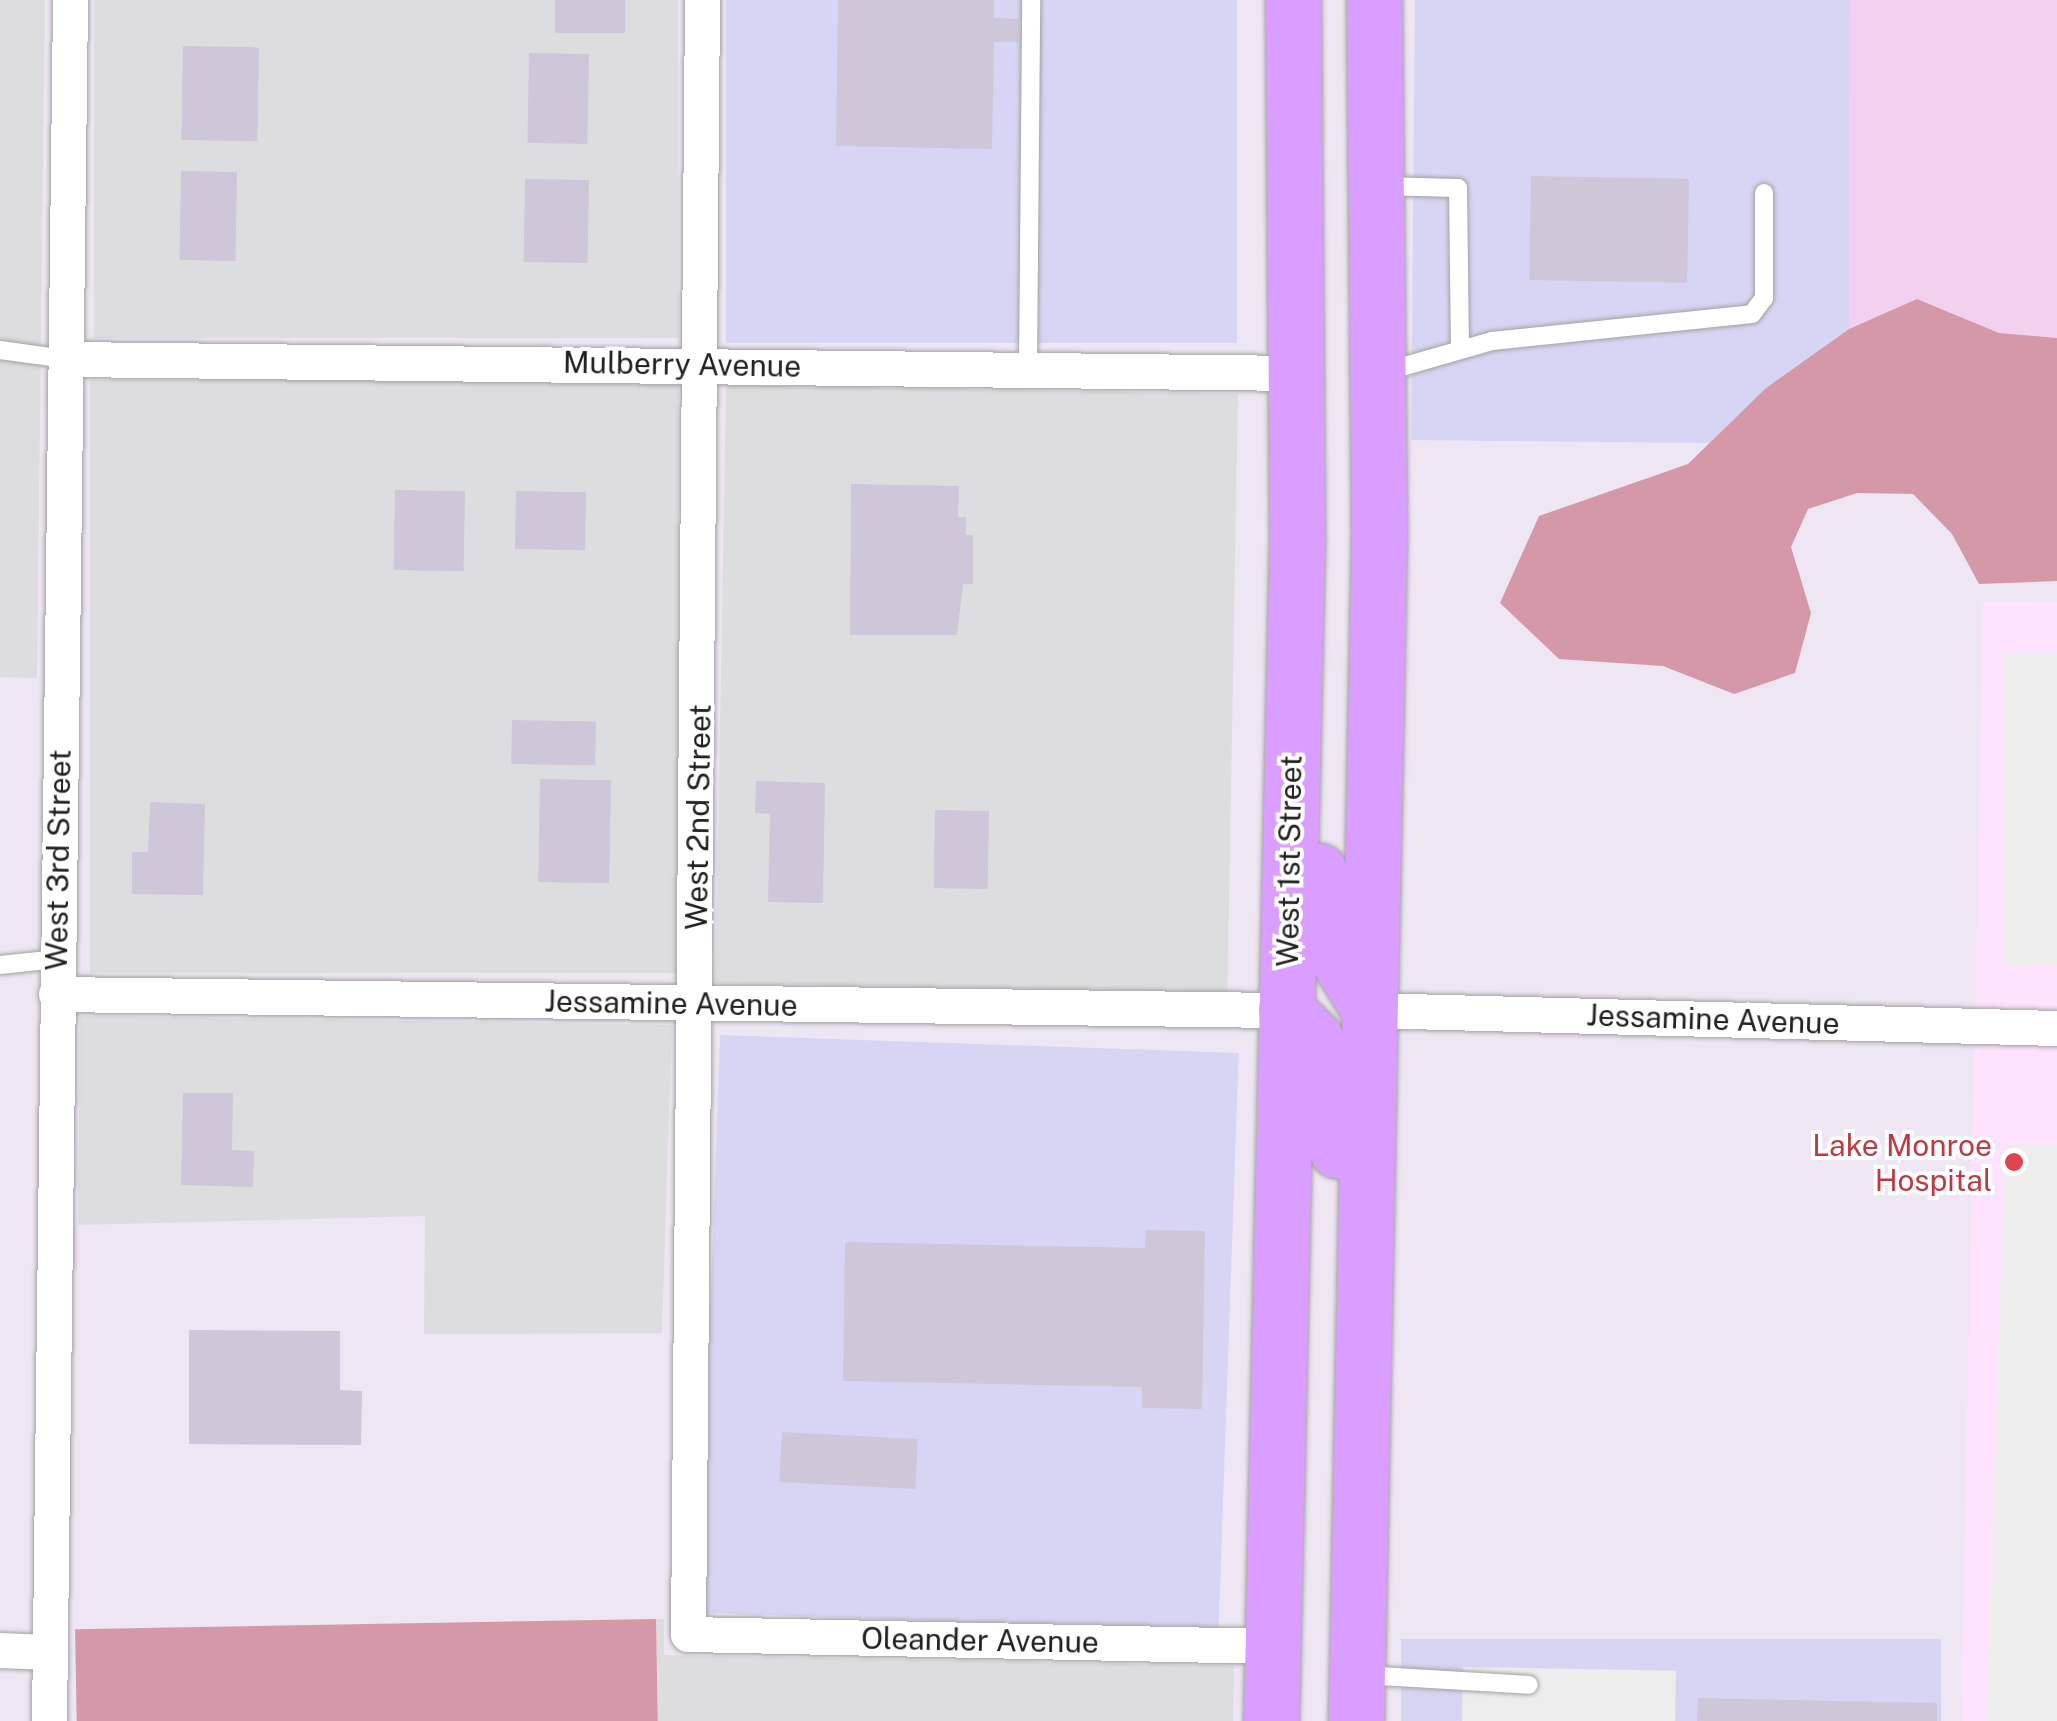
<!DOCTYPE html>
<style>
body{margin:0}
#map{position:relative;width:2057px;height:1721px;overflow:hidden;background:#eee6f2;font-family:"Public Sans",sans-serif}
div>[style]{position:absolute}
.residential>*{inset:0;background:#dddddf;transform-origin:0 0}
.commercial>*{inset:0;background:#d7d5f3;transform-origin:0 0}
.education>*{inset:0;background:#ffe2fe}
.farmland>*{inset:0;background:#f1d1ee}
.forest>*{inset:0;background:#d498a8;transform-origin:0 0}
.parking>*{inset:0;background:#ededed;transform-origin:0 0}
.building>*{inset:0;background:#cfc6d9;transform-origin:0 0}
.roads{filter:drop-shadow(0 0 2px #a2a2a2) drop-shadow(0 0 2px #a2a2a2)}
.lane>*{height:18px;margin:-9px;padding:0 9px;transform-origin:9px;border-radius:9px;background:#fff}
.street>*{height:35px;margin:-17.5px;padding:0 17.5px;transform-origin:17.5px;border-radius:17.5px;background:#fff}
.primary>*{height:55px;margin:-27.5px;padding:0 27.5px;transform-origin:27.5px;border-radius:27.5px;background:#d99eff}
.dots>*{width:28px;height:28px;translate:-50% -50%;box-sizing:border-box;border:5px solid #fff;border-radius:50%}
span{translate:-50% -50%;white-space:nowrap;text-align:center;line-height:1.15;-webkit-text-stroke:8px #fff;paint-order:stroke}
.street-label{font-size:30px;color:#212121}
.health-label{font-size:30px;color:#be3a42}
.right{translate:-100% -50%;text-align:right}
</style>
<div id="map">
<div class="residential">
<i style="clip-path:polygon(0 0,45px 0,37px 678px,0 677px)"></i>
<i style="left:94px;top:0;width:584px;height:338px"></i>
<i style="left:90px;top:380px;width:588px;height:593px"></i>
<i style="left:726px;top:385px;width:512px;height:598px;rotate:1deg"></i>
<i style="clip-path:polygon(80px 1016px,672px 1025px,662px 1333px,424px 1334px,425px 1216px,78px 1225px)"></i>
<i style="clip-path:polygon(656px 1619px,664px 1619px,664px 1655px,1234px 1666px,1233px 1721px,658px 1721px)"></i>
</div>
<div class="commercial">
<i style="left:726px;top:0;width:511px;height:343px"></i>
<i style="clip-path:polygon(1415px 0,1850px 0,1849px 329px,1766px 388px,1709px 443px,1411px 440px)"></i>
<i style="left:720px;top:1035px;width:519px;height:578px;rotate:2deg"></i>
<i style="left:1401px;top:1639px;width:540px;height:82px"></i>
</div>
<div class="education">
<i style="clip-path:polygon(1983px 602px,2057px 602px,2057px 1721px,1961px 1721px)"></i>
</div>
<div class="farmland">
<i style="clip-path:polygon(1850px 0,2057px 0,2057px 338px,1999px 333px,1917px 299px,1849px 329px)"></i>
</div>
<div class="forest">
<i style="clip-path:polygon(1917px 299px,1999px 333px,2057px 338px,2057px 581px,1979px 584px,1952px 534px,1913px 494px,1857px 493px,1808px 509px,1791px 547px,1811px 613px,1795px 673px,1734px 694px,1663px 666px,1559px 659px,1500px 603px,1539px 516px,1688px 464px,1766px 388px,1849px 329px)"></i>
<i style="left:656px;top:1619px;width:102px;height:581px;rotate:89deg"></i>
</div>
<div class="parking">
<i style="left:2003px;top:654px;width:54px;height:312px"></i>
<i style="clip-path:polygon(2005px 1144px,2057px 1144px,2057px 1721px,1986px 1721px)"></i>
<i style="left:1463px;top:1667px;width:213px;height:54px;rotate:1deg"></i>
</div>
<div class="building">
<i style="left:555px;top:0;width:70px;height:33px"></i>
<i style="clip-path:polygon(838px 0,994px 0,994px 18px,1019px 19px,1018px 42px,994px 42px,992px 149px,836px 146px)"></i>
<i style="left:183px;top:46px;width:76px;height:94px;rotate:1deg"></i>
<i style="left:529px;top:53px;width:60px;height:90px;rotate:1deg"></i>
<i style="left:181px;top:171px;width:56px;height:89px;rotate:1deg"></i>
<i style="left:1531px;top:176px;width:158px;height:104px;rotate:1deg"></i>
<i style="left:525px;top:179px;width:64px;height:83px;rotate:1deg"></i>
<i style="clip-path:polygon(851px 484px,959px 486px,958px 517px,966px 517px,966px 535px,973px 535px,973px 584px,963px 584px,957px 635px,850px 635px)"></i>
<i style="left:395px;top:490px;width:70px;height:80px;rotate:1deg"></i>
<i style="left:516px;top:491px;width:70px;height:58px;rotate:1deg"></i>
<i style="left:512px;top:720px;width:84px;height:44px;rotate:1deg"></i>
<i style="left:540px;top:779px;width:71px;height:103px;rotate:1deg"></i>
<i style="clip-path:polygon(756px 781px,825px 783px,823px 903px,768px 902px,770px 814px,755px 813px)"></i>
<i style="clip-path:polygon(150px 802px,205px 804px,203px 895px,132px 894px,132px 852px,148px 852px)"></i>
<i style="left:935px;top:810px;width:54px;height:78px;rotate:1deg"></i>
<i style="clip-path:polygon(183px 1093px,233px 1093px,232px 1150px,254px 1151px,253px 1187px,181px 1185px)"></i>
<i style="clip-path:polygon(1146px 1230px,1205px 1231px,1202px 1409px,1142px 1408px,1142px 1387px,843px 1381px,845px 1242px,1145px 1248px)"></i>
<i style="clip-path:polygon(189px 1330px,340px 1331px,340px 1390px,362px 1391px,361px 1445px,189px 1444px)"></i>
<i style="left:782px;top:1432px;width:136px;height:50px;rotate:3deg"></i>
<i style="clip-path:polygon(1698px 1698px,1937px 1703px,1937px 1721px,1697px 1721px)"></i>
</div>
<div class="roads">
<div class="lane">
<i style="left:1379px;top:186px;width:79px;rotate:1.5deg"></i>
<i style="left:1458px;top:188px;width:160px;rotate:89.3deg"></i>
<i style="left:0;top:350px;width:67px;rotate:7.8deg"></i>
<i style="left:1028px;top:369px;width:369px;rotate:-89.5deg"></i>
<i style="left:1384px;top:372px;width:112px;rotate:-16deg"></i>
<i style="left:1492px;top:341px;width:261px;rotate:-5.9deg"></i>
<i style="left:1752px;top:314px;width:20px;rotate:-53deg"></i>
<i style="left:1764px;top:298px;width:105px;rotate:-90deg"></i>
<i style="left:0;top:965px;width:57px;rotate:-6deg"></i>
<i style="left:1363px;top:1675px;width:166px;rotate:3.4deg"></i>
</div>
<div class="street">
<i style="left:702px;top:0;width:1634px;rotate:90.49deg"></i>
<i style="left:688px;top:1634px;width:585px;rotate:1.18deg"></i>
<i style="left:66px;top:359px;width:1231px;rotate:0.65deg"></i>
<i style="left:56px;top:994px;width:1230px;rotate:0.75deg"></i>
<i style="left:1369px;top:1010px;width:688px;rotate:1.5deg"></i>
<i style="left:0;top:1650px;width:50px;rotate:2.3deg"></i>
<i style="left:49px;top:1721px;width:1721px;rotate:-89.3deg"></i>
</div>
<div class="primary">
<i style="left:1319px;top:871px;width:57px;rotate:90deg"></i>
<i style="left:1319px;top:928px;width:96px;rotate:58.6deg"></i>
<i style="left:1286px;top:1010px;width:40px;rotate:44deg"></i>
<i style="left:1315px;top:1038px;width:29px;rotate:65deg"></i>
<i style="left:1327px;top:1064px;width:87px;rotate:83.4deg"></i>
<i style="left:1271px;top:1721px;width:1182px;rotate:-88.74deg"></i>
<i style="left:1297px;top:539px;width:539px;rotate:-90.43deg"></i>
<i style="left:1356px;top:1721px;width:1192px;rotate:-88.89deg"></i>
<i style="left:1379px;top:529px;width:529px;rotate:-90.54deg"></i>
</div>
</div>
<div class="dots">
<i style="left:2014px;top:1162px;background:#e0444e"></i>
</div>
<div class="street-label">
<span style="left:682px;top:364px;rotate:1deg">Mulberry Avenue</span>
<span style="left:698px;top:817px;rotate:-89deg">West 2nd Street</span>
<span style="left:58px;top:860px;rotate:-89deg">West 3rd Street</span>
<span style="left:1289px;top:861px;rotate:-89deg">West 1st Street</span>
<span style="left:671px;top:1003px;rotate:1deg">Jessamine Avenue</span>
<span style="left:1713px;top:1019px;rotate:2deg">Jessamine Avenue</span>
<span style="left:980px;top:1640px;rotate:1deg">Oleander Avenue</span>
</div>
<div class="health-label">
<span class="right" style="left:1992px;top:1162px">Lake Monroe<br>Hospital</span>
</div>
</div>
